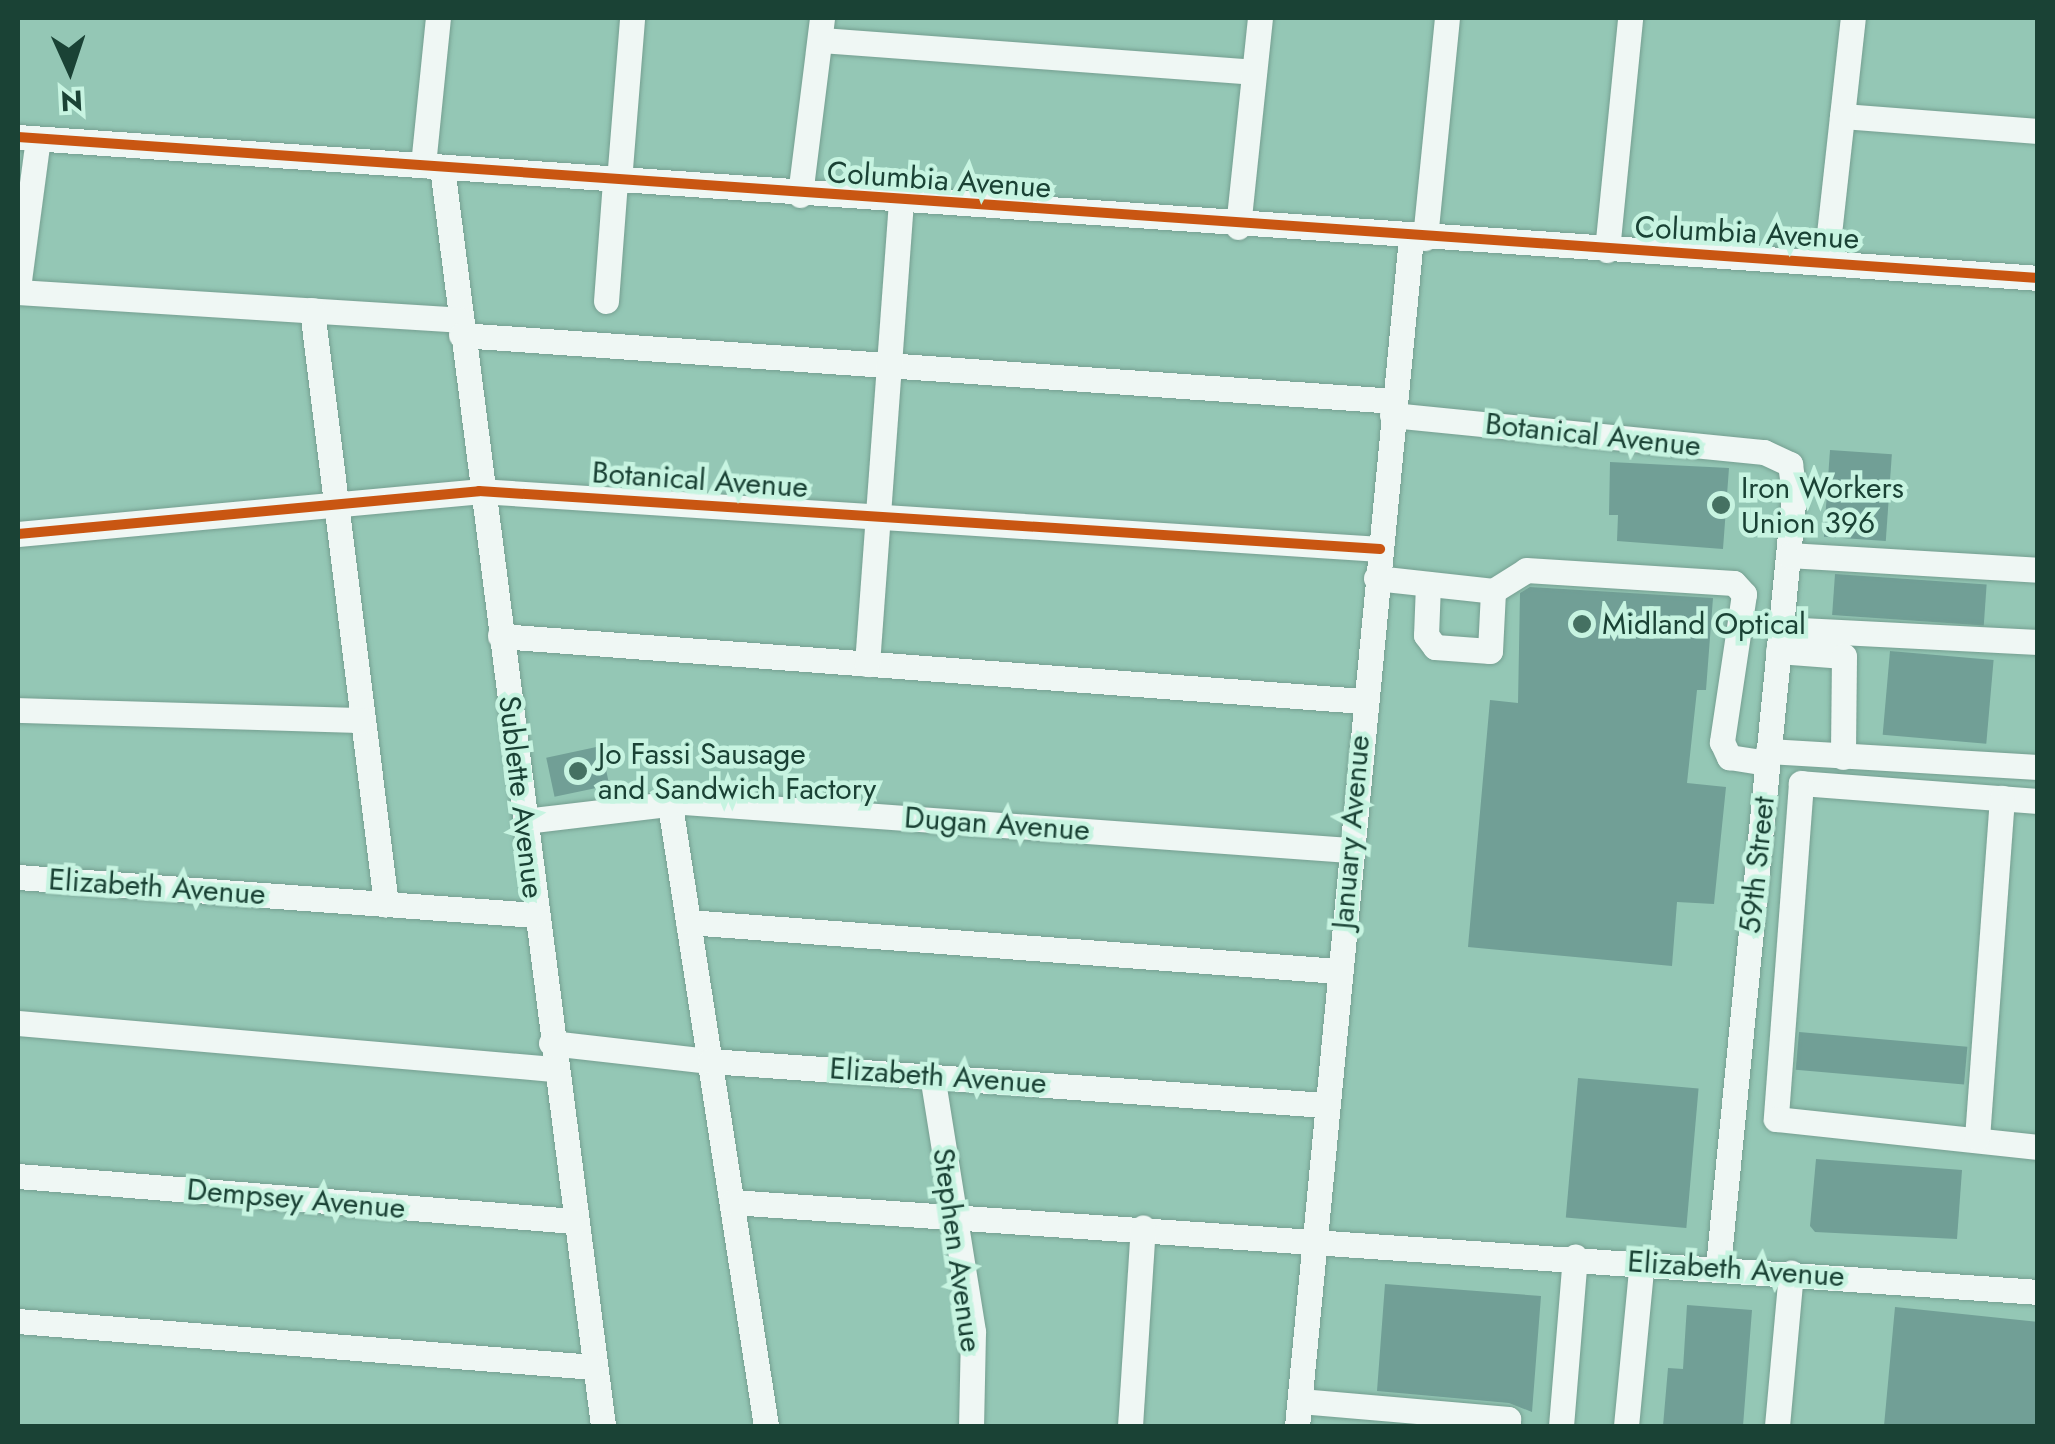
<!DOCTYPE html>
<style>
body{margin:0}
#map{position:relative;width:2055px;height:1444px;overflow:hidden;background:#94c7b5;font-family:Jost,sans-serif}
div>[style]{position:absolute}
.building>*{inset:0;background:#719f96;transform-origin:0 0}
.roads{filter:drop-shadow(0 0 2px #759f91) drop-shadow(0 0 2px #759f91)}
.minor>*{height:25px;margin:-12.5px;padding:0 12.5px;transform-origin:12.5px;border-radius:12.5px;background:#eff7f4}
.cycleway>*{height:10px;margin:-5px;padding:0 5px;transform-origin:5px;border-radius:5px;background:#c95612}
.dots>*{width:28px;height:28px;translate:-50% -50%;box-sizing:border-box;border:5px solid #c7f4e1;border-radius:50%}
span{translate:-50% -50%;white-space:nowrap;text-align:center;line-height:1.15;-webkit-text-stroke:9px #c7f4e1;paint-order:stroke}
.street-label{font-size:30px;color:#1a4235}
.poi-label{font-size:30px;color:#1a4235}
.left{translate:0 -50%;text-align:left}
.frame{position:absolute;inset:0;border:20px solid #1a4235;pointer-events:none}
.north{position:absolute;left:20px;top:20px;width:100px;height:100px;-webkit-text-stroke:8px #c7f4e1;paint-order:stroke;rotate:177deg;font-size:28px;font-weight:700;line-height:40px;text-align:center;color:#1a4235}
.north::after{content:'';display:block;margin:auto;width:35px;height:45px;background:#1a4235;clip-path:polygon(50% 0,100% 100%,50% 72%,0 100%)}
</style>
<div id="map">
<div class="building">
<i style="left:1830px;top:450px;width:62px;height:87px;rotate:4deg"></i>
<i style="clip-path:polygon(1610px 462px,1729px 468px,1723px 549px,1617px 541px,1618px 515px,1609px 515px)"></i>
<i style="left:1835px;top:574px;width:152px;height:41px;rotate:4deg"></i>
<i style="clip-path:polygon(1530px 587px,1713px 598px,1706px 690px,1697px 690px,1687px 783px,1726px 787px,1714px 904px,1677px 902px,1672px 966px,1468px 947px,1490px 700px,1518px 703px,1520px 593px)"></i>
<i style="left:1890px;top:651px;width:104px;height:84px;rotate:5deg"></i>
<i style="left:601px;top:746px;width:40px;height:56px;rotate:78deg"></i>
<i style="left:1799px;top:1032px;width:169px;height:38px;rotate:5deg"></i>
<i style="left:1578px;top:1078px;width:121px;height:140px;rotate:5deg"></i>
<i style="clip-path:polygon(1816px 1159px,1962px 1170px,1957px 1239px,1815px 1232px,1810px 1226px)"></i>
<i style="clip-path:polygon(1385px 1284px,1541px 1296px,1532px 1412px,1509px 1403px,1377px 1391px)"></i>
<i style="clip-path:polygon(1687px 1305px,1752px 1310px,1743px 1426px,1663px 1426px,1668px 1368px,1683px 1369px)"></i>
<i style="clip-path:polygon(1895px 1307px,2038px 1322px,2038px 1426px,1884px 1426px)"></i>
</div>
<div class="roads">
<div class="minor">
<i style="left:820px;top:40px;width:435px;rotate:4.2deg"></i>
<i style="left:1842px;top:116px;width:197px;rotate:4.4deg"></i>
<i style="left:18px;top:137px;width:2025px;rotate:3.99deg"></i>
<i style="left:423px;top:165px;width:148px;rotate:-84.2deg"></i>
<i style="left:442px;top:167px;width:1269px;rotate:82.71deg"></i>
<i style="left:619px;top:181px;width:164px;rotate:-85.4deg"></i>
<i style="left:800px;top:195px;width:178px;rotate:-82.9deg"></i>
<i style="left:1238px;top:227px;width:210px;rotate:-84deg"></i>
<i style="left:1425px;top:238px;width:221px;rotate:-84.3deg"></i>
<i style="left:1607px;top:250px;width:233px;rotate:-84.3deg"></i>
<i style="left:1826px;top:261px;width:244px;rotate:-83.7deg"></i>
<i style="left:18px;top:288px;width:150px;rotate:-82.4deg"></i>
<i style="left:18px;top:292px;width:442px;rotate:3.6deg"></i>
<i style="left:606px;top:301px;width:120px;rotate:-85.7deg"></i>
<i style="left:312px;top:310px;width:599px;rotate:82.9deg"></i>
<i style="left:461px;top:335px;width:936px;rotate:4.04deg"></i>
<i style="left:1392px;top:415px;width:374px;rotate:5.7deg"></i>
<i style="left:1764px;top:452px;width:29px;rotate:25deg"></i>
<i style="left:1790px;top:464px;width:30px;rotate:82deg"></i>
<i style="left:1794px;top:494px;width:777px;rotate:95.62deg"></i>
<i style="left:18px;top:534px;width:463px;rotate:-5.3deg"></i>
<i style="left:479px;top:491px;width:903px;rotate:3.68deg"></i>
<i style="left:1788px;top:555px;width:250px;rotate:3.4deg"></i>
<i style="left:1376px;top:578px;width:118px;rotate:6.3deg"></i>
<i style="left:1493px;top:591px;width:39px;rotate:-32deg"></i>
<i style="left:1526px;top:570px;width:208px;rotate:3.6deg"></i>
<i style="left:1734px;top:583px;width:15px;rotate:48deg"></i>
<i style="left:1744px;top:594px;width:150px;rotate:98.5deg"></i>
<i style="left:1722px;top:742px;width:17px;rotate:65deg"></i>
<i style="left:1729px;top:757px;width:38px;rotate:9deg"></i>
<i style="left:1428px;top:584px;width:51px;rotate:92.2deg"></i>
<i style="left:1426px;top:635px;width:15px;rotate:53deg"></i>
<i style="left:1435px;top:647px;width:55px;rotate:4.2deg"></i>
<i style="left:1490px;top:651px;width:60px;rotate:-87.1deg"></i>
<i style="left:1781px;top:629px;width:257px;rotate:2.9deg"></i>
<i style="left:500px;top:636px;width:865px;rotate:4.31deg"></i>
<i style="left:1778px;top:651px;width:66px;rotate:4.3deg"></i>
<i style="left:1844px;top:656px;width:101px;rotate:90.6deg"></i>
<i style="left:867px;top:664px;width:463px;rotate:-85.8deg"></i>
<i style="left:18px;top:710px;width:345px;rotate:1.7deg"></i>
<i style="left:1768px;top:751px;width:270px;rotate:3.4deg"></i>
<i style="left:2038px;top:801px;width:238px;rotate:-175.7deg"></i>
<i style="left:1801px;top:783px;width:337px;rotate:94.3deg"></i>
<i style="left:1776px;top:1119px;width:263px;rotate:6.1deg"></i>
<i style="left:670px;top:805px;width:628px;rotate:81.21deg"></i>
<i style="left:525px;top:821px;width:160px;rotate:-6.8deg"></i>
<i style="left:684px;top:802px;width:667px;rotate:4.13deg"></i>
<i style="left:18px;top:877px;width:519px;rotate:4.2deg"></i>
<i style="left:688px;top:922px;width:652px;rotate:4.31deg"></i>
<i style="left:18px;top:1023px;width:537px;rotate:4.91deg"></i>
<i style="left:551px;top:1043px;width:160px;rotate:6.5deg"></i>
<i style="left:710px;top:1061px;width:618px;rotate:4.09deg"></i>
<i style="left:932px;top:1075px;width:260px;rotate:80.9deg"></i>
<i style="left:973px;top:1332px;width:94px;rotate:91.2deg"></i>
<i style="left:1977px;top:1138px;width:341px;rotate:-85.8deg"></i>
<i style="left:18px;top:1176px;width:558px;rotate:4.63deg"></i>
<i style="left:732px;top:1202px;width:1309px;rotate:3.94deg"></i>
<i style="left:18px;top:1321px;width:578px;rotate:4.57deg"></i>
<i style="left:1300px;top:1401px;width:209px;rotate:4.9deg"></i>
<i style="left:1508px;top:1419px;width:7px;rotate:90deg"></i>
<i style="left:1130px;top:1426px;width:199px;rotate:-86.3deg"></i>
<i style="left:1297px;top:1426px;width:1193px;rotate:-84.52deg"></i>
<i style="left:1561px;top:1426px;width:170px;rotate:-85.3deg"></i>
<i style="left:1626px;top:1426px;width:166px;rotate:-84.5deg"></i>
<i style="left:1777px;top:1426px;width:154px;rotate:-84.8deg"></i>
</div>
</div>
<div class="cycleway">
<i style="left:18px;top:137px;width:2025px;rotate:3.99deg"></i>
<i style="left:18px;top:534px;width:463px;rotate:-5.3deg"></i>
<i style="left:479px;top:491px;width:903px;rotate:3.68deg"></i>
</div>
<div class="dots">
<i style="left:1721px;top:505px;background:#457162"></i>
<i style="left:1582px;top:624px;background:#457162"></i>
<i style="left:578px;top:771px;background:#457162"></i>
</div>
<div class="street-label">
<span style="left:939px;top:180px;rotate:4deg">Columbia Avenue</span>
<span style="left:1747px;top:233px;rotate:3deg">Columbia Avenue</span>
<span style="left:1593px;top:435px;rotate:6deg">Botanical Avenue</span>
<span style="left:700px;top:480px;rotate:4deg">Botanical Avenue</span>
<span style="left:521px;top:797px;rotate:83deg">Sublette Avenue</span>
<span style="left:997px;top:824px;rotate:4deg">Dugan Avenue</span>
<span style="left:1351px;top:832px;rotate:-85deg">January Avenue</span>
<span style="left:1757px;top:865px;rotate:-84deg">59th Street</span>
<span style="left:157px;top:887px;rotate:4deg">Elizabeth Avenue</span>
<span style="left:938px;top:1076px;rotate:4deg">Elizabeth Avenue</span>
<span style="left:296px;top:1199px;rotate:5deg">Dempsey Avenue</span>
<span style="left:957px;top:1250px;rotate:82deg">Stephen Avenue</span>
<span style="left:1736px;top:1269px;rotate:4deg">Elizabeth Avenue</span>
</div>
<div class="poi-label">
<span class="left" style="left:1741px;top:505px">Iron Workers<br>Union 396</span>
<span class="left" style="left:1602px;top:624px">Midland Optical</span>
<span class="left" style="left:598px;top:771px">Jo Fassi Sausage<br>and Sandwich Factory</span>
</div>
<div class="frame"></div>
<div class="north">N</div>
</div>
